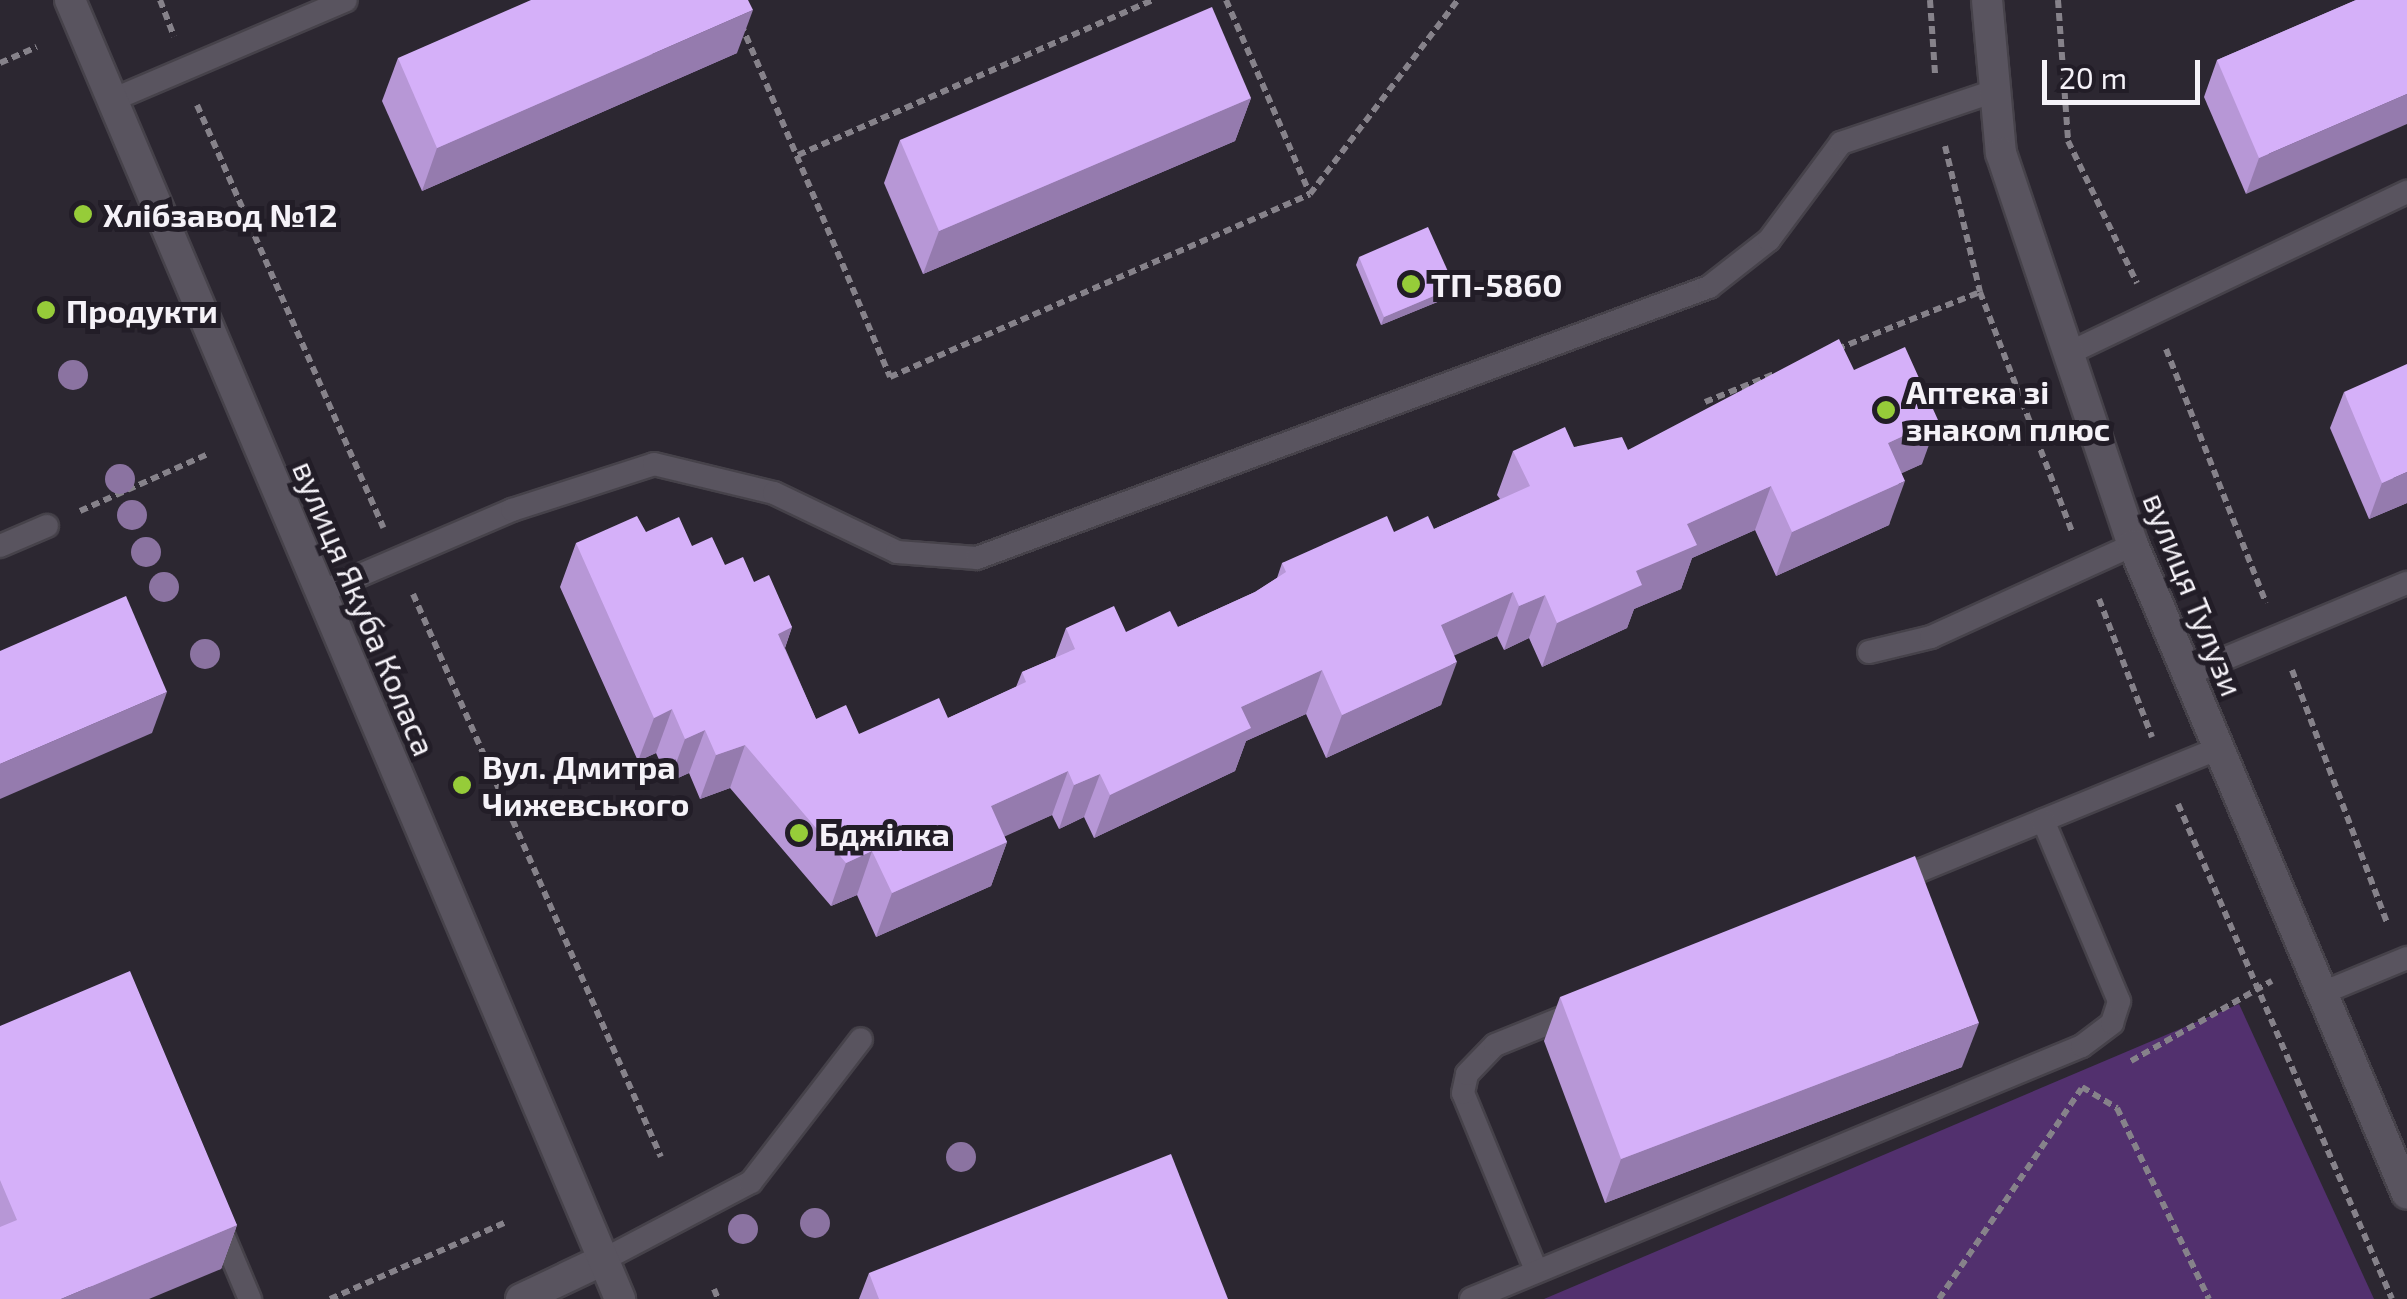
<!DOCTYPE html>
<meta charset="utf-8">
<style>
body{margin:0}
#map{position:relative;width:2407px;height:1299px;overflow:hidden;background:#2c2731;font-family:"Exo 2",sans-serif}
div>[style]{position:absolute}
.green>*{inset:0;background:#52306e}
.path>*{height:6px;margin-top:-3px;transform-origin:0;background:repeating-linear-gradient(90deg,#86828a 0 8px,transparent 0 13px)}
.roads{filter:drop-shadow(2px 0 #46424a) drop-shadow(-2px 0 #46424a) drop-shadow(0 2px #46424a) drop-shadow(0 -2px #46424a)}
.service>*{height:22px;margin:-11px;padding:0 11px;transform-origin:11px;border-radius:11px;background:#59545f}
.minor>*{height:30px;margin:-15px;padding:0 15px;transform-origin:15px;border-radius:15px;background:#59545f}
.tertiary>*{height:30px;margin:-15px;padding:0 15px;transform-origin:15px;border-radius:15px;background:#59545f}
.trees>*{width:30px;height:30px;margin:-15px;border-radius:50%;background:#8b73a1}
.wall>*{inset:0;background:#b797d6}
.shaded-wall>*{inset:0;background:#957bae}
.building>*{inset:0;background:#d5b0f9}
.dots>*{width:28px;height:28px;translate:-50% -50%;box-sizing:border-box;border:5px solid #221d27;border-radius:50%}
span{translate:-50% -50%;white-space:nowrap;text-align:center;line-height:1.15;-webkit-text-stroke:10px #221d27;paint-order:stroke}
.poi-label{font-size:32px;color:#f5f2f8;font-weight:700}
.left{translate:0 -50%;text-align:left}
.street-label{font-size:32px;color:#f5f2f8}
.scale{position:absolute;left:2042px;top:60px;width:158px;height:45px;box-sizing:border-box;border:5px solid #f5f2f8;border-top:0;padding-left:12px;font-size:30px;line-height:35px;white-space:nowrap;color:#f5f2f8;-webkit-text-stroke:8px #221d27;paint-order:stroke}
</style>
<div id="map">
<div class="green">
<i style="clip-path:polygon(2239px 1004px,2374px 1299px,1544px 1299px)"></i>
</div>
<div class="path">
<i style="left:160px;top:0;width:39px;rotate:69deg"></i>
<i style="left:1226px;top:0;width:211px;rotate:66.6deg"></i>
<i style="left:1930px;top:0;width:74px;rotate:86.1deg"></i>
<i style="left:2058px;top:0;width:141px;rotate:85.9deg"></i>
<i style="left:2068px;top:141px;width:158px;rotate:64.1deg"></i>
<i style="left:741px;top:24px;width:383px;rotate:67.1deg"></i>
<i style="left:890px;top:377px;width:458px;rotate:-23.5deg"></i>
<i style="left:1310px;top:194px;width:244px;rotate:-52.7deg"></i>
<i style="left:0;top:63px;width:40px;rotate:-23.4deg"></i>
<i style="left:197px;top:105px;width:462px;rotate:66.2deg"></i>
<i style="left:1945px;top:146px;width:150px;rotate:76.5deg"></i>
<i style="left:1980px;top:292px;width:257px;rotate:69deg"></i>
<i style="left:798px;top:155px;width:386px;rotate:-23.6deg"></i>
<i style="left:1837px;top:349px;width:154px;rotate:-21.7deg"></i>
<i style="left:2166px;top:349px;width:273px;rotate:68.5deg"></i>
<i style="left:1705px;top:402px;width:74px;rotate:-22.1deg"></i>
<i style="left:80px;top:511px;width:138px;rotate:-24deg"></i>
<i style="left:413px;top:594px;width:615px;rotate:66.23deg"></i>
<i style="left:2099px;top:599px;width:148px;rotate:69deg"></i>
<i style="left:2292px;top:670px;width:272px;rotate:69.4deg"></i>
<i style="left:2178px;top:804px;width:539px;rotate:66.62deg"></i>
<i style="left:2131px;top:1061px;width:162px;rotate:-29.6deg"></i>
<i style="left:2082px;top:1087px;width:41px;rotate:31deg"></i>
<i style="left:2117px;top:1108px;width:212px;rotate:64.3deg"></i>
<i style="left:714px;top:1289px;width:11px;rotate:68deg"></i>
<i style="left:330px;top:1299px;width:190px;rotate:-23.6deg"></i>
<i style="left:1939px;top:1299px;width:254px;rotate:-55.9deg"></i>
</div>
<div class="roads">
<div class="service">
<i style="left:112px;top:100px;width:254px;rotate:-23.1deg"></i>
<i style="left:2067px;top:354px;width:377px;rotate:-25.5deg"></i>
<i style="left:0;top:546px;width:51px;rotate:-23.1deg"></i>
<i style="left:321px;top:592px;width:208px;rotate:-23.2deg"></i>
<i style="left:512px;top:510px;width:149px;rotate:-17.9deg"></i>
<i style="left:654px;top:464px;width:123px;rotate:13.6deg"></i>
<i style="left:774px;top:493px;width:136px;rotate:25.6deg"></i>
<i style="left:897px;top:552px;width:80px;rotate:4.3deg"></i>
<i style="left:977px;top:558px;width:781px;rotate:-20.32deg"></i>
<i style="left:1709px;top:287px;width:76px;rotate:-38.1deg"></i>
<i style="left:1769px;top:240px;width:121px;rotate:-53.4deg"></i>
<i style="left:1841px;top:143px;width:159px;rotate:-18.7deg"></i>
<i style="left:1869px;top:652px;width:64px;rotate:-13.6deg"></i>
<i style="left:1931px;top:637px;width:222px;rotate:-24.5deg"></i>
<i style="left:2188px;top:674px;width:237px;rotate:-22.6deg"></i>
<i style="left:1895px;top:881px;width:351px;rotate:-22.3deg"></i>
<i style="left:2320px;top:994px;width:94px;rotate:-22.5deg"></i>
<i style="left:217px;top:1221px;width:85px;rotate:67.1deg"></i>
<i style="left:603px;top:1260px;width:167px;rotate:-27.8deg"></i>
<i style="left:751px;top:1182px;width:180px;rotate:-52.4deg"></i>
<i style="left:1536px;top:1270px;width:191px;rotate:-112.4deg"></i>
<i style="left:1463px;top:1093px;width:19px;rotate:-78deg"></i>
<i style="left:1467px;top:1074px;width:40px;rotate:-46deg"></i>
<i style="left:1495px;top:1045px;width:91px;rotate:-22deg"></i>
<i style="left:1471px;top:1299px;width:661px;rotate:-22.49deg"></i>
<i style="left:2082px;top:1046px;width:38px;rotate:-37deg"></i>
<i style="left:2112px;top:1023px;width:23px;rotate:-72deg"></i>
<i style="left:2119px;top:1001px;width:196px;rotate:-112.8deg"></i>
</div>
<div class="minor">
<i style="left:1987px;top:0;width:154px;rotate:84.8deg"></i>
<i style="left:2001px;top:153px;width:414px;rotate:71.4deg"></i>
<i style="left:2133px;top:545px;width:704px;rotate:67.11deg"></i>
<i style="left:521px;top:1299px;width:91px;rotate:-25.4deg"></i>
</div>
<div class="tertiary">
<i style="left:70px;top:0;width:1411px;rotate:67.05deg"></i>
</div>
</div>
<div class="trees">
<i style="left:73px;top:375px"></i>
<i style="left:120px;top:479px"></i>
<i style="left:132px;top:515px"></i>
<i style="left:146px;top:552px"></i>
<i style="left:164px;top:587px"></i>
<i style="left:205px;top:654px"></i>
<i style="left:961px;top:1157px"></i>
<i style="left:815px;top:1223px"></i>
<i style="left:743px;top:1229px"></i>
</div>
<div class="wall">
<i style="clip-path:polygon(2356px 0,2246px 194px,2204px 97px,2217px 60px)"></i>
<i style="clip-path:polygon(737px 53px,422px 191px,382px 101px,398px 58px)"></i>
<i style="clip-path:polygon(1251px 98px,1235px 141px,923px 274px,884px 183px,900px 140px)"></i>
<i style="clip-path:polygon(1359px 257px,1452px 296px,1381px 325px,1356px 265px)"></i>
<i style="clip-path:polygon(1854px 370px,1922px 464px,1901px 473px,1889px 525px,1776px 576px,1755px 530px,1692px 558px,1681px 589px,1634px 609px,1627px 628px,1542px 667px,1529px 638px,1504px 650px,1497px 636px,1454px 655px,1441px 705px,1326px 758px,1306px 714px,1246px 741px,1235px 771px,1094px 838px,1084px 817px,1059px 829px,1052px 815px,1004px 836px,1007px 842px,991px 886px,876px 937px,857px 895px,831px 906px,730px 788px,700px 799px,689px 773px,669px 782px,656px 753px,638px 761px,560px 587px,576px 543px,646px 532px,692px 546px,754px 582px,792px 627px,785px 648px,816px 719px,859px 734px,948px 718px,1016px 687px,1022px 672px,1055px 658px,1066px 628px,1126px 632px,1178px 627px,1255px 592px,1277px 578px,1282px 563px,1394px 532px,1434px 529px,1500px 499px,1497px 495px,1513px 451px,1574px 447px,1628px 450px)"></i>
<i style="clip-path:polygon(2344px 392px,2407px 503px,2369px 519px,2330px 428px)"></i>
<i style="clip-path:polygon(1560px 997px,1962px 1067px,1605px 1203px,1544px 1041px)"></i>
<i style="clip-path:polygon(0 1026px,237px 1225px,221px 1269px,0 1299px)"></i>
<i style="clip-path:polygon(869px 1273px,1228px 1299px,859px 1299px)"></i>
</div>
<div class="shaded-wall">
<i style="clip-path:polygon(753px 10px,737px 53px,422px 191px,437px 148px)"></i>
<i style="clip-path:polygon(2407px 94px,2407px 124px,2246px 194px,2259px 158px)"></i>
<i style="clip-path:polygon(1251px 98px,1235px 141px,923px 274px,939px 231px)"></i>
<i style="clip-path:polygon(1455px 287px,1452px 296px,1381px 325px,1384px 317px)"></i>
<i style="clip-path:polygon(1938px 420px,1922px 464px,1872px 487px,1888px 443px)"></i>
<i style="clip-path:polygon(2407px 472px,2407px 503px,2369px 519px,2382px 483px)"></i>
<i style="clip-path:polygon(1905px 481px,1889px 525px,1776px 576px,1792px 532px)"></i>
<i style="clip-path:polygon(1771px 486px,1755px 530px,1692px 558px,1681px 589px,1634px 609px,1627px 628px,1542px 667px,1557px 623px,1636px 571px,1687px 524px)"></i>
<i style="clip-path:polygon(1513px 592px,1497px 636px,1425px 669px,1441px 625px)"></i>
<i style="clip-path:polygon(1545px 595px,1529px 638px,1504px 650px,1519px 606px)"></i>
<i style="clip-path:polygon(792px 627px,777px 671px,778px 634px)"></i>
<i style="clip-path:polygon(1457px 662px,1441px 705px,1326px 758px,1342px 715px)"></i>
<i style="clip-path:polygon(1322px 670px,1306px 714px,1246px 741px,1235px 771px,1094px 838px,1110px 795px,1241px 707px)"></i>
<i style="clip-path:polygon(167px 692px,152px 733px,0 799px,0 764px)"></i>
<i style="clip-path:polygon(672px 709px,656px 753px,638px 761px,654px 718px)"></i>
<i style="clip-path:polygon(705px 730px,689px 773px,669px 782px,685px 739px)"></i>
<i style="clip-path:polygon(745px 745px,730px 788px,700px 799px,716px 755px)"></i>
<i style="clip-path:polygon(1068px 771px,1052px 815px,975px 850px,991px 806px)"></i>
<i style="clip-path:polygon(1100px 774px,1084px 817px,1059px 829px,1074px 785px)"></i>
<i style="clip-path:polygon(1007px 842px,991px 886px,876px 937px,892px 893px)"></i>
<i style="clip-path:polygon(872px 851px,857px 895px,831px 906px,846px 863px)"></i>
<i style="clip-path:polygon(1979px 1023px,1962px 1067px,1605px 1203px,1621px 1159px)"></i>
<i style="clip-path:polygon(237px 1225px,221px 1269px,149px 1299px,61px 1299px)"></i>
</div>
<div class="building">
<i style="clip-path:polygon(531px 0,748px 0,753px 10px,437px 148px,398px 58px)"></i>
<i style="clip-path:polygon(2356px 0,2407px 0,2407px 94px,2259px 158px,2217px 60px)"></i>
<i style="clip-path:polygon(1212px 7px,1251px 98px,939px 231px,900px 140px)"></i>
<i style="clip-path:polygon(1428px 227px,1455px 287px,1384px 317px,1359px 257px)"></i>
<i style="clip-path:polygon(1839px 339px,1854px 370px,1905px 347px,1938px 420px,1888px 443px,1905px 481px,1792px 532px,1771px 486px,1687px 524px,1697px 545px,1636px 571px,1642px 585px,1557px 623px,1545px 595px,1519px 606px,1513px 592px,1441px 625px,1457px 662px,1342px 715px,1322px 670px,1241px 707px,1251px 728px,1110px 795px,1100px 774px,1074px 785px,1068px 771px,991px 806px,1007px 842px,892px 893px,872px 851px,846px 863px,745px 745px,716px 755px,705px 730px,685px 739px,672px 709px,654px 718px,576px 543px,637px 516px,646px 532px,679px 517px,692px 546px,712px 537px,725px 565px,743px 557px,754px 582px,769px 575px,792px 627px,778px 634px,816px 719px,846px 705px,859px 734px,939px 698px,948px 718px,1026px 682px,1022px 672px,1075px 649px,1066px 628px,1114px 606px,1126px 632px,1170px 611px,1178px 627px,1255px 592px,1286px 572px,1282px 563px,1387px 516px,1394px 532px,1428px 516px,1434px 529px,1530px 486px,1513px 451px,1565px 427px,1574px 447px,1622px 437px,1628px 450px)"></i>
<i style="clip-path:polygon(2407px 364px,2407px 472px,2382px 483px,2344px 392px)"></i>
<i style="clip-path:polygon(126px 596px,167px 692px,0 764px,0 651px)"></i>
<i style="clip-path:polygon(1915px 856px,1979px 1023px,1621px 1159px,1560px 997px)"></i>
<i style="clip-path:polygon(130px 971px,237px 1225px,61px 1299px,0 1299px,0 1227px,17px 1220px,0 1180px,0 1026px)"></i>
<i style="clip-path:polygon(1171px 1154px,1228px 1299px,879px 1299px,869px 1273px)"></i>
</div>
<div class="dots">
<i style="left:83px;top:214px;background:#96cc39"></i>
<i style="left:1411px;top:284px;background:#96cc39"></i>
<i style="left:46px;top:310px;background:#96cc39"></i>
<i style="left:1886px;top:410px;background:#96cc39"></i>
<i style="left:462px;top:785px;background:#96cc39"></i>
<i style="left:799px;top:833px;background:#96cc39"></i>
</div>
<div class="poi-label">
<span class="left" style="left:103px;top:214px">Хлібзавод №12</span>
<span class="left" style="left:1431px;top:284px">ТП-5860</span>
<span class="left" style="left:66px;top:310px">Продукти</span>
<span class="left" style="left:1906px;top:410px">Аптека зі<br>знаком плюс</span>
<span class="left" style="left:482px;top:785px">Вул. Дмитра<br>Чижевського</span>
<span class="left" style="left:819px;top:833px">Бджілка</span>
</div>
<div class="street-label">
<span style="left:2194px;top:594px;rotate:68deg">вулиця Тулузи</span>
<span style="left:365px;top:608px;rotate:67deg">вулиця Якуба Коласа</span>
</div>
<div class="scale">20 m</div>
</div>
